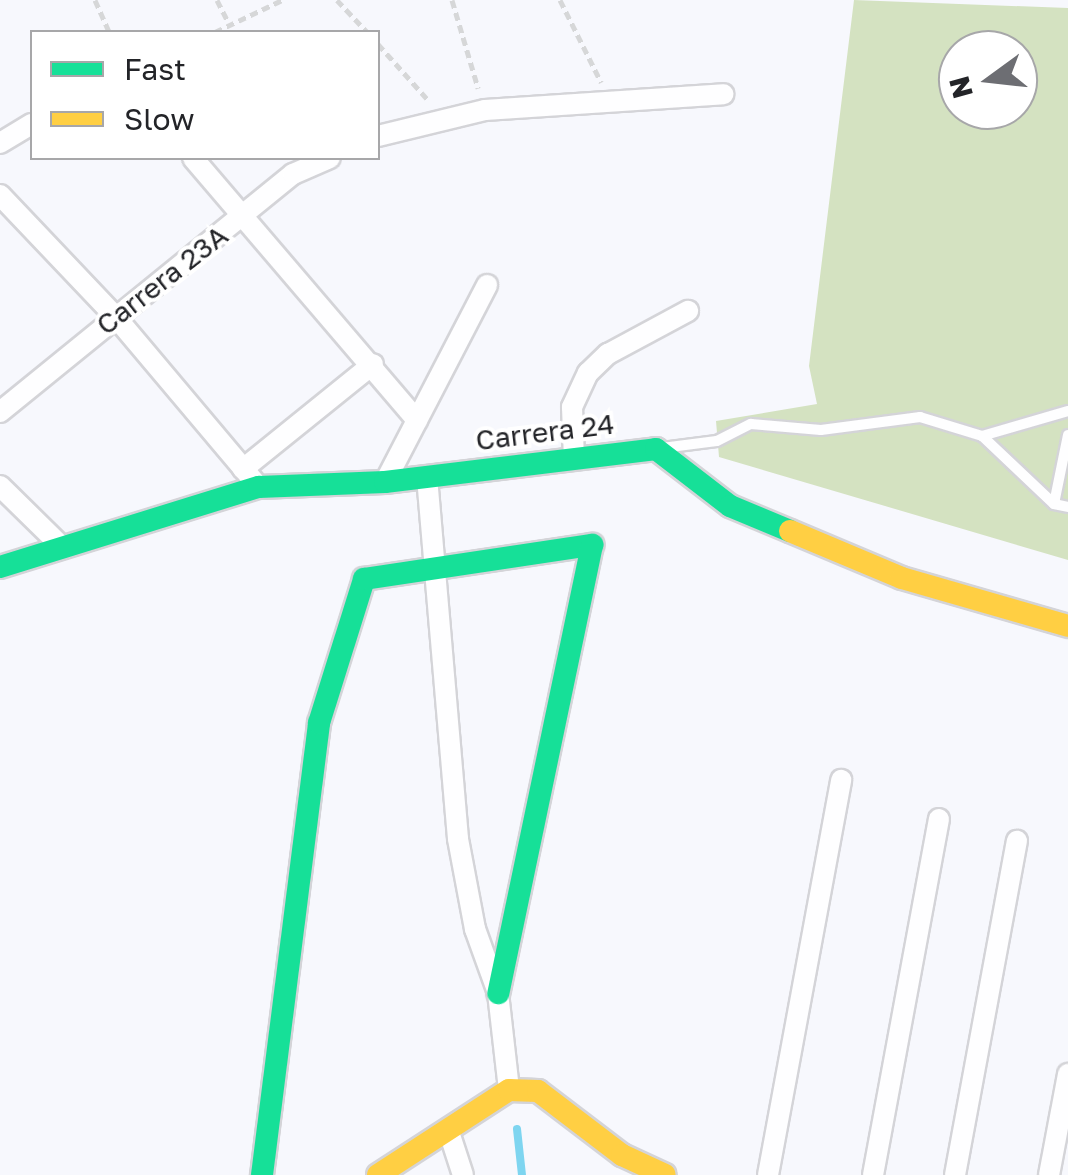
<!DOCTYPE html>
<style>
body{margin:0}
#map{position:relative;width:1068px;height:1175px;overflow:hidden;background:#f7f8fd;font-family:"Golos Text",sans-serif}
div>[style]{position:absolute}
.green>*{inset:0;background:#d4e2c1}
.stream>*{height:8px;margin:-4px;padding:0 4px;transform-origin:4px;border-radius:4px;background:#7ed5f0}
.path>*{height:5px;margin-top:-2.5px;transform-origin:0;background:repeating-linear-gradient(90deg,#d6d7d8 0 8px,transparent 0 13px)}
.roads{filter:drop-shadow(2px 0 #d4d4d8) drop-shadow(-2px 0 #d4d4d8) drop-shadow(0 2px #d4d4d8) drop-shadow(0 -2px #d4d4d8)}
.lane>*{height:10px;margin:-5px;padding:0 5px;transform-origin:5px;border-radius:5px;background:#fefeff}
.street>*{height:20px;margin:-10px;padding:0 10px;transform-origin:10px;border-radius:10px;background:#fefeff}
.fast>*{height:22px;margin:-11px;padding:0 11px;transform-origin:11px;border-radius:11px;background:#16e098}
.slow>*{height:22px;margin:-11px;padding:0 11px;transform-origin:11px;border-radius:11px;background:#ffcf43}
span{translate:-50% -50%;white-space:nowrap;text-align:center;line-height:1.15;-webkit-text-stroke:8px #fff;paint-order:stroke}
.street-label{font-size:28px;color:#232428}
.legend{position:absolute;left:30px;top:30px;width:350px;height:130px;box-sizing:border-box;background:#fff;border:2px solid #a7a7a9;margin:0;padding:12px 18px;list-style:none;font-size:30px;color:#232428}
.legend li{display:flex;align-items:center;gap:20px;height:50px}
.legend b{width:50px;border:2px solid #a7a7a9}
.north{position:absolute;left:938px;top:30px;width:100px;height:100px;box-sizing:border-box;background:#fff;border:2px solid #a7a7a9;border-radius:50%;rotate:255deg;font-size:28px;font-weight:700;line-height:40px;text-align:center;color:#232428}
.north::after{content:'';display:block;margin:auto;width:35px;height:45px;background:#6d6e73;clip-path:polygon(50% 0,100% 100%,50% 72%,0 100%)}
</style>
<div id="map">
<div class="green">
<i style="clip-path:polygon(evenodd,854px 0,1068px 8px,1068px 560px,719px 457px,716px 421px,817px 404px,809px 366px,854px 0,958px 50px,1018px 50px,1018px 110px,958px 110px,958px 50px)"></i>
</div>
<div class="stream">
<i style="left:517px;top:1129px;width:46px;rotate:83.8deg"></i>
</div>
<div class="path">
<i style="left:95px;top:0;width:35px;rotate:66deg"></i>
<i style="left:217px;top:0;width:29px;rotate:63deg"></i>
<i style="left:337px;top:0;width:44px;rotate:46.8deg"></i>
<i style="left:452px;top:0;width:92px;rotate:73.5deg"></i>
<i style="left:560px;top:0;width:92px;rotate:63.4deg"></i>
<i style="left:215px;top:32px;width:74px;rotate:-25.5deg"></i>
<i style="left:378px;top:44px;width:76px;rotate:48.2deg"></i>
</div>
<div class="roads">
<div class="lane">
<i style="left:1068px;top:435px;width:70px;rotate:101.5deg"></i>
<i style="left:1054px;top:504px;width:14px;rotate:12deg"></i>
<i style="left:662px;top:448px;width:55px;rotate:-7.3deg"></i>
<i style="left:717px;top:441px;width:38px;rotate:-27deg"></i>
<i style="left:751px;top:424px;width:70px;rotate:4.9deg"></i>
<i style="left:821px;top:430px;width:100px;rotate:-7.5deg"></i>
<i style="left:920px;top:417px;width:65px;rotate:17deg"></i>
<i style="left:1054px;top:504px;width:99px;rotate:-136.6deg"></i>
<i style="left:982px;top:436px;width:90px;rotate:-16.2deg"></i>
</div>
<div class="street">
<i style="left:378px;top:136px;width:110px;rotate:-13.7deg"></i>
<i style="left:485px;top:110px;width:239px;rotate:-3.8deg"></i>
<i style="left:0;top:143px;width:37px;rotate:-31deg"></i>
<i style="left:193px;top:158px;width:345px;rotate:49.5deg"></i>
<i style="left:0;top:195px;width:166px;rotate:46.5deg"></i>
<i style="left:114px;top:315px;width:225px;rotate:49.9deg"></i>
<i style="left:0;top:412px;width:377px;rotate:-39.1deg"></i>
<i style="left:293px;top:174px;width:40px;rotate:-23.4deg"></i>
<i style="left:574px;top:459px;width:52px;rotate:-92.2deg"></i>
<i style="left:572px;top:407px;width:38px;rotate:-65deg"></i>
<i style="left:588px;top:373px;width:28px;rotate:-44deg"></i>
<i style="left:608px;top:354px;width:91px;rotate:-28.3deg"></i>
<i style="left:243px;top:469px;width:167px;rotate:-38.9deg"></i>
<i style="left:427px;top:477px;width:363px;rotate:85.1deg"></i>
<i style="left:458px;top:839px;width:92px;rotate:79.3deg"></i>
<i style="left:475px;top:929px;width:68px;rotate:70.2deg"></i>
<i style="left:498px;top:993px;width:98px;rotate:83.5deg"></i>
<i style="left:385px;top:482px;width:222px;rotate:-62.6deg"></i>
<i style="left:0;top:486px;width:88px;rotate:44.5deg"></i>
<i style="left:449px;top:1132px;width:45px;rotate:72deg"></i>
<i style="left:768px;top:1175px;width:402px;rotate:-79.5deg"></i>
<i style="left:873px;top:1175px;width:362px;rotate:-79.5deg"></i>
<i style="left:955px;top:1175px;width:340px;rotate:-79.5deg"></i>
<i style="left:1049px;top:1175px;width:103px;rotate:-79.3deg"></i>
</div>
<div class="fast">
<i style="left:0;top:567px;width:271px;rotate:-17.2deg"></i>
<i style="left:259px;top:487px;width:126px;rotate:-2.3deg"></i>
<i style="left:385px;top:482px;width:273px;rotate:-6.9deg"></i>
<i style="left:656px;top:449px;width:93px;rotate:37.6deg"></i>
<i style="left:730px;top:506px;width:65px;rotate:22.6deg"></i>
<i style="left:262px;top:1175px;width:456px;rotate:-82.8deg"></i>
<i style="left:319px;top:723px;width:151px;rotate:-72.6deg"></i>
<i style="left:364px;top:579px;width:231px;rotate:-8.5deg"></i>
<i style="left:592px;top:545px;width:458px;rotate:101.8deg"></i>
</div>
<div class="slow">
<i style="left:790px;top:531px;width:121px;rotate:22.8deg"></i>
<i style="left:902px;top:578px;width:173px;rotate:16.1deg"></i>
<i style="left:378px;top:1175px;width:156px;rotate:-33deg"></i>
<i style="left:509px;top:1090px;width:29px;rotate:2deg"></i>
<i style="left:538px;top:1091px;width:106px;rotate:37.3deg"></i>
<i style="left:622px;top:1155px;width:47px;rotate:24.9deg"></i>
</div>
</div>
<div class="street-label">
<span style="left:162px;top:280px;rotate:-38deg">Carrera 23A</span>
<span style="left:545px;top:432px;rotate:-7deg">Carrera 24</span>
</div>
<ul class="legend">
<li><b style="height:12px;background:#16e098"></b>Fast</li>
<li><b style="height:12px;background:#ffcf43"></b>Slow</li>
</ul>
<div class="north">N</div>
</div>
